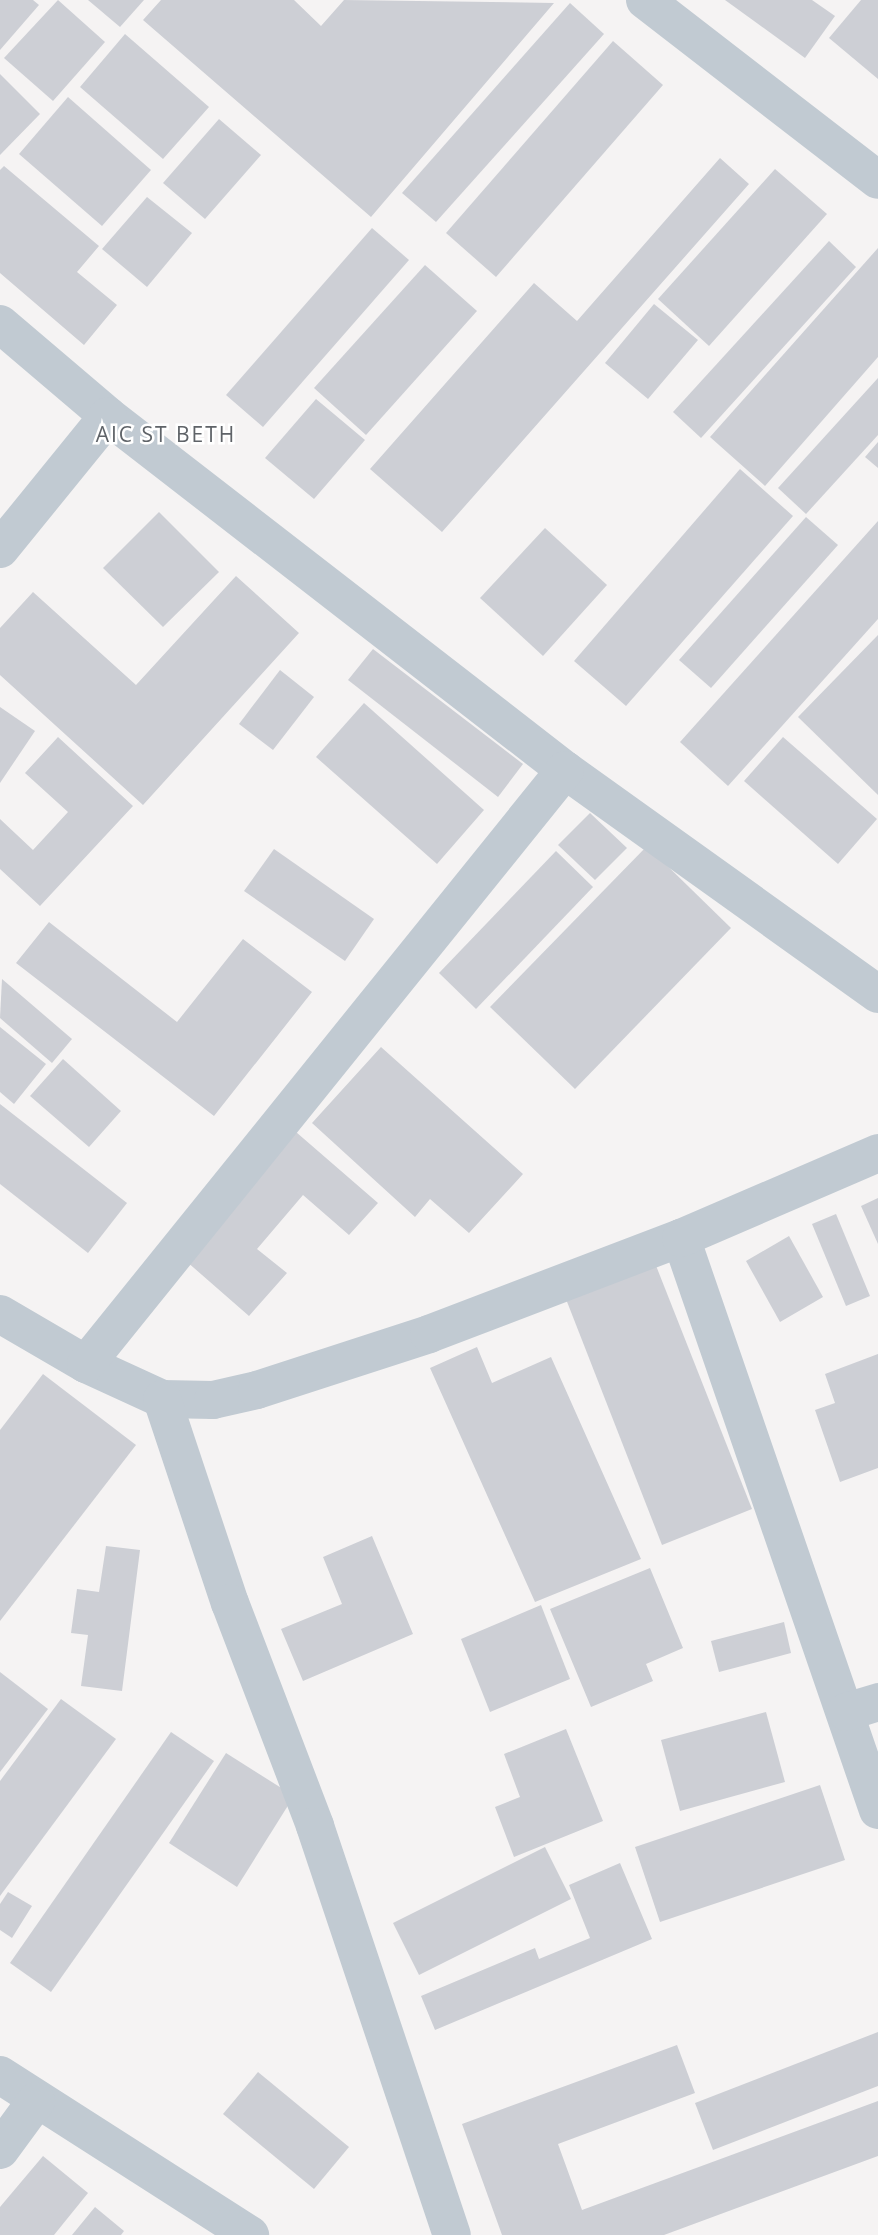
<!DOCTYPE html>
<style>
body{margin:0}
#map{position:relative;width:878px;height:2235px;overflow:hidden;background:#f5f3f3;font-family:"Open Sans",sans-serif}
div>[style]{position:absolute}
.building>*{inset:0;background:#cdcfd5}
.street>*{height:38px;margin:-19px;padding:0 19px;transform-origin:19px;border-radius:19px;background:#c1cad2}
span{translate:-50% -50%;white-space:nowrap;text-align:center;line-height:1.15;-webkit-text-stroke:5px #fff;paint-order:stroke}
.quarter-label{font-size:21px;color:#5f6368;letter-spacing:2px}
</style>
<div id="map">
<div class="building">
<i style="clip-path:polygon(0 0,33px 0,39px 5px,0 50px)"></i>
<i style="clip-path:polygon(58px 0,105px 42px,53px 101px,4px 58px)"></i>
<i style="clip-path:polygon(88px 0,144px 0,120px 27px)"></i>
<i style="clip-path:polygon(161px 0,294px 0,321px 26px,344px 0,554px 3px,371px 217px,143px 20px)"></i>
<i style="clip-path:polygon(725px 0,812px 0,835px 16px,805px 58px)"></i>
<i style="clip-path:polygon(861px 0,878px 0,878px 79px,829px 38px)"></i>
<i style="clip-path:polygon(570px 3px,604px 34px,436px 222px,402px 193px)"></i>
<i style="clip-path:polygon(125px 34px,209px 107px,163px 159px,80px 87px)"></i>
<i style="clip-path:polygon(613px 41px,663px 85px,496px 277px,446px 233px)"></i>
<i style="clip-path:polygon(0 74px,40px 114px,0 155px)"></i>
<i style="clip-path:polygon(68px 97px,151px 170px,102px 226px,19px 154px)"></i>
<i style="clip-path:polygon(219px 119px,261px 155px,205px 219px,163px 183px)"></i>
<i style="clip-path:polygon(720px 158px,749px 184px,442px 532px,370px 469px,534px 283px,577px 321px)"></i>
<i style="clip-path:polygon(4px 166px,99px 246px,77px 272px,117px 305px,84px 345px,0 273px,0 170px)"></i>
<i style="clip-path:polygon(775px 169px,827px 214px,709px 346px,658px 299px)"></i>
<i style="clip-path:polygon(147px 197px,192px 233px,147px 287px,102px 249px)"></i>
<i style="clip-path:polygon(372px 228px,409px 260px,263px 427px,226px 395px)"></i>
<i style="clip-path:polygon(829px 241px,856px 267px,701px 438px,673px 412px)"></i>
<i style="clip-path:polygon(878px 248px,878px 357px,765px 486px,710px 437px)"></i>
<i style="clip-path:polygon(425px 265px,477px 311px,366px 435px,314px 388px)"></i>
<i style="clip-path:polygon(654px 304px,698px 340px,648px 399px,605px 363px)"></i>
<i style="clip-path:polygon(878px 378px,878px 435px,806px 514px,778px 488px)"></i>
<i style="clip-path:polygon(316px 399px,365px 440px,314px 499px,265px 458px)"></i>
<i style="clip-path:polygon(878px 442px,878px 468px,865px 457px)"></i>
<i style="clip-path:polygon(740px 469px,793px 516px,626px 706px,574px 661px)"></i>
<i style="clip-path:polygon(159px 512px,219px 572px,163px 627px,103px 568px)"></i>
<i style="clip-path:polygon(806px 517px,838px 545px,711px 688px,679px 660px)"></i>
<i style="clip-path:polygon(878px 521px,878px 619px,728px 786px,680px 742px)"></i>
<i style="clip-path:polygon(545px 528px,607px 585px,543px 656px,480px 598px)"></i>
<i style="clip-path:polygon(236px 576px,299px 633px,143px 805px,0 675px,0 628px,33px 592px,136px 685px)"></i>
<i style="clip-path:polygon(878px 635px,878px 795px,798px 717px)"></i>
<i style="clip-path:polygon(373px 649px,523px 764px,498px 797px,348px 680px)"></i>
<i style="clip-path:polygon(280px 670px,314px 697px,273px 750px,239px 724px)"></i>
<i style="clip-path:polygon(364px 703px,484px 810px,437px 864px,316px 757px)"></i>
<i style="clip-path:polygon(0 707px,35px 731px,0 783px)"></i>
<i style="clip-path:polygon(58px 737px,133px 806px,40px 906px,0 869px,0 819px,33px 850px,68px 812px,25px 773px)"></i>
<i style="clip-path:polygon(783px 737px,877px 819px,838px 864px,744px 781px)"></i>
<i style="clip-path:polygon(590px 813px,627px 848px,595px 880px,558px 845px)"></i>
<i style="clip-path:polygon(647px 846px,731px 928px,575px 1089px,490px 1007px)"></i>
<i style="clip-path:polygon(274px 849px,374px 919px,345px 961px,244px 891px)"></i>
<i style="clip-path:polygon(556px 851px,593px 887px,476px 1009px,439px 973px)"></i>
<i style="clip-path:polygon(49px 922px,177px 1022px,243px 939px,312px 992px,214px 1116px,16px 963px)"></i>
<i style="clip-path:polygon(2px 979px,72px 1039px,52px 1063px,0 1018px)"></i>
<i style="clip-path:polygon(0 1027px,46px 1064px,14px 1104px,0 1092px)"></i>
<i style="clip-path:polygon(381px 1047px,523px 1174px,469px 1233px,430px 1199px,415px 1217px,312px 1123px)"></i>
<i style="clip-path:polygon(63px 1059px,121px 1111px,89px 1147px,30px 1096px)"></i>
<i style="clip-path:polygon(0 1104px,127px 1203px,88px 1253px,0 1184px)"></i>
<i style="clip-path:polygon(296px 1132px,378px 1203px,349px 1235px,303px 1195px,257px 1249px,287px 1273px,249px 1316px,186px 1261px)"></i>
<i style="clip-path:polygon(878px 1198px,878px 1244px,861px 1206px)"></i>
<i style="clip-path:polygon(836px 1214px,870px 1296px,846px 1306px,812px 1224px)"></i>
<i style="clip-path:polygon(789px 1236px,823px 1297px,780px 1322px,746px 1261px)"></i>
<i style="clip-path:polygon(653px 1258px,752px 1509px,662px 1545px,564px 1294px)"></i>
<i style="clip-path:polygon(477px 1347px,492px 1383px,551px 1357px,641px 1559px,535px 1602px,430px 1368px)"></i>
<i style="clip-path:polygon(878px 1354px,878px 1468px,840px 1482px,815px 1410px,835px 1403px,825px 1374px)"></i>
<i style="clip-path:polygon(43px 1374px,136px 1445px,0 1621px,0 1430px)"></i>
<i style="clip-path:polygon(372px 1536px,413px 1634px,303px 1681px,281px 1629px,342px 1604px,323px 1557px)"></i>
<i style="clip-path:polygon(106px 1546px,140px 1550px,122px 1691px,81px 1686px,88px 1635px,71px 1633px,77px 1589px,99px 1592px)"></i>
<i style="clip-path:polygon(650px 1568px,683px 1648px,646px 1664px,653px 1681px,591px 1707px,550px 1609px)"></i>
<i style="clip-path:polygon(541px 1605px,570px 1679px,490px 1712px,461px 1639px)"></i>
<i style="clip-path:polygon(784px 1622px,791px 1653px,719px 1672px,711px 1641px)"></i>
<i style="clip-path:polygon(0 1672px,48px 1709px,0 1772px)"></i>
<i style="clip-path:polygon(61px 1699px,116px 1739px,0 1896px,0 1781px)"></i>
<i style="clip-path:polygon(766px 1712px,785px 1782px,680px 1811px,661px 1740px)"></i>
<i style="clip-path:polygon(566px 1729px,603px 1821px,514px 1857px,495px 1807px,520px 1797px,504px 1754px)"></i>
<i style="clip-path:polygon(171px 1732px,214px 1761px,51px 1992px,10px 1963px)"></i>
<i style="clip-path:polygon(226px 1753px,294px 1796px,237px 1887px,169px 1843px)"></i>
<i style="clip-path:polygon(820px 1785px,845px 1860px,660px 1922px,635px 1847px)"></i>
<i style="clip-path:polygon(545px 1847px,571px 1899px,419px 1975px,393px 1923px)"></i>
<i style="clip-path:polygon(620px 1863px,652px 1939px,435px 2030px,421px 1996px,535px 1948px,539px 1959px,590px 1938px,569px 1885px)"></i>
<i style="clip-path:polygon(8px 1892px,32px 1906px,12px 1938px,0 1930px,0 1904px)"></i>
<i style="clip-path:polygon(878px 2032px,878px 2086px,713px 2150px,695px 2103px)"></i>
<i style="clip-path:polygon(677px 2045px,695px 2093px,558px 2144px,582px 2210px,878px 2101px,878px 2156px,664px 2235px,502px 2235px,462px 2124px)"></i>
<i style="clip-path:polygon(258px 2072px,349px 2147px,314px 2189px,223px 2114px)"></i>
<i style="clip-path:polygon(43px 2156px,88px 2193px,54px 2235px,0 2235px,0 2207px)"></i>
<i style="clip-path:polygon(95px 2207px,124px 2231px,121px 2235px,72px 2235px)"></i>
</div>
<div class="street">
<i style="left:645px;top:0;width:294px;rotate:37.7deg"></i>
<i style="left:0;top:324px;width:142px;rotate:40.4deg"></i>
<i style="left:108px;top:416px;width:578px;rotate:37.76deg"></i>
<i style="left:565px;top:770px;width:385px;rotate:35.6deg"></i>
<i style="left:0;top:549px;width:171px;rotate:-50.9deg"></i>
<i style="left:681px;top:1238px;width:605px;rotate:71deg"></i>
<i style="left:0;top:1314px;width:99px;rotate:30.2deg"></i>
<i style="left:86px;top:1364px;width:84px;rotate:24.7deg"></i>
<i style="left:162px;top:1399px;width:51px;rotate:1.1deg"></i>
<i style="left:213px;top:1400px;width:45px;rotate:-12.8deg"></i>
<i style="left:257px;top:1390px;width:181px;rotate:-18deg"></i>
<i style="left:429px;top:1334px;width:270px;rotate:-20.9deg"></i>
<i style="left:681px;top:1238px;width:215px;rotate:-23.3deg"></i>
<i style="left:86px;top:1364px;width:763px;rotate:-51.12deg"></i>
<i style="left:162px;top:1399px;width:215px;rotate:71.6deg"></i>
<i style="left:230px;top:1603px;width:239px;rotate:69.1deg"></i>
<i style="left:315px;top:1826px;width:431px;rotate:71.5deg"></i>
<i style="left:846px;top:1712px;width:34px;rotate:-17deg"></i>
<i style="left:0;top:2075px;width:297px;rotate:32.6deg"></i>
<i style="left:0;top:2150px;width:61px;rotate:-53.7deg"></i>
</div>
<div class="quarter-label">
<span style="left:166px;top:434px">AIC ST BETH</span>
</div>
</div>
